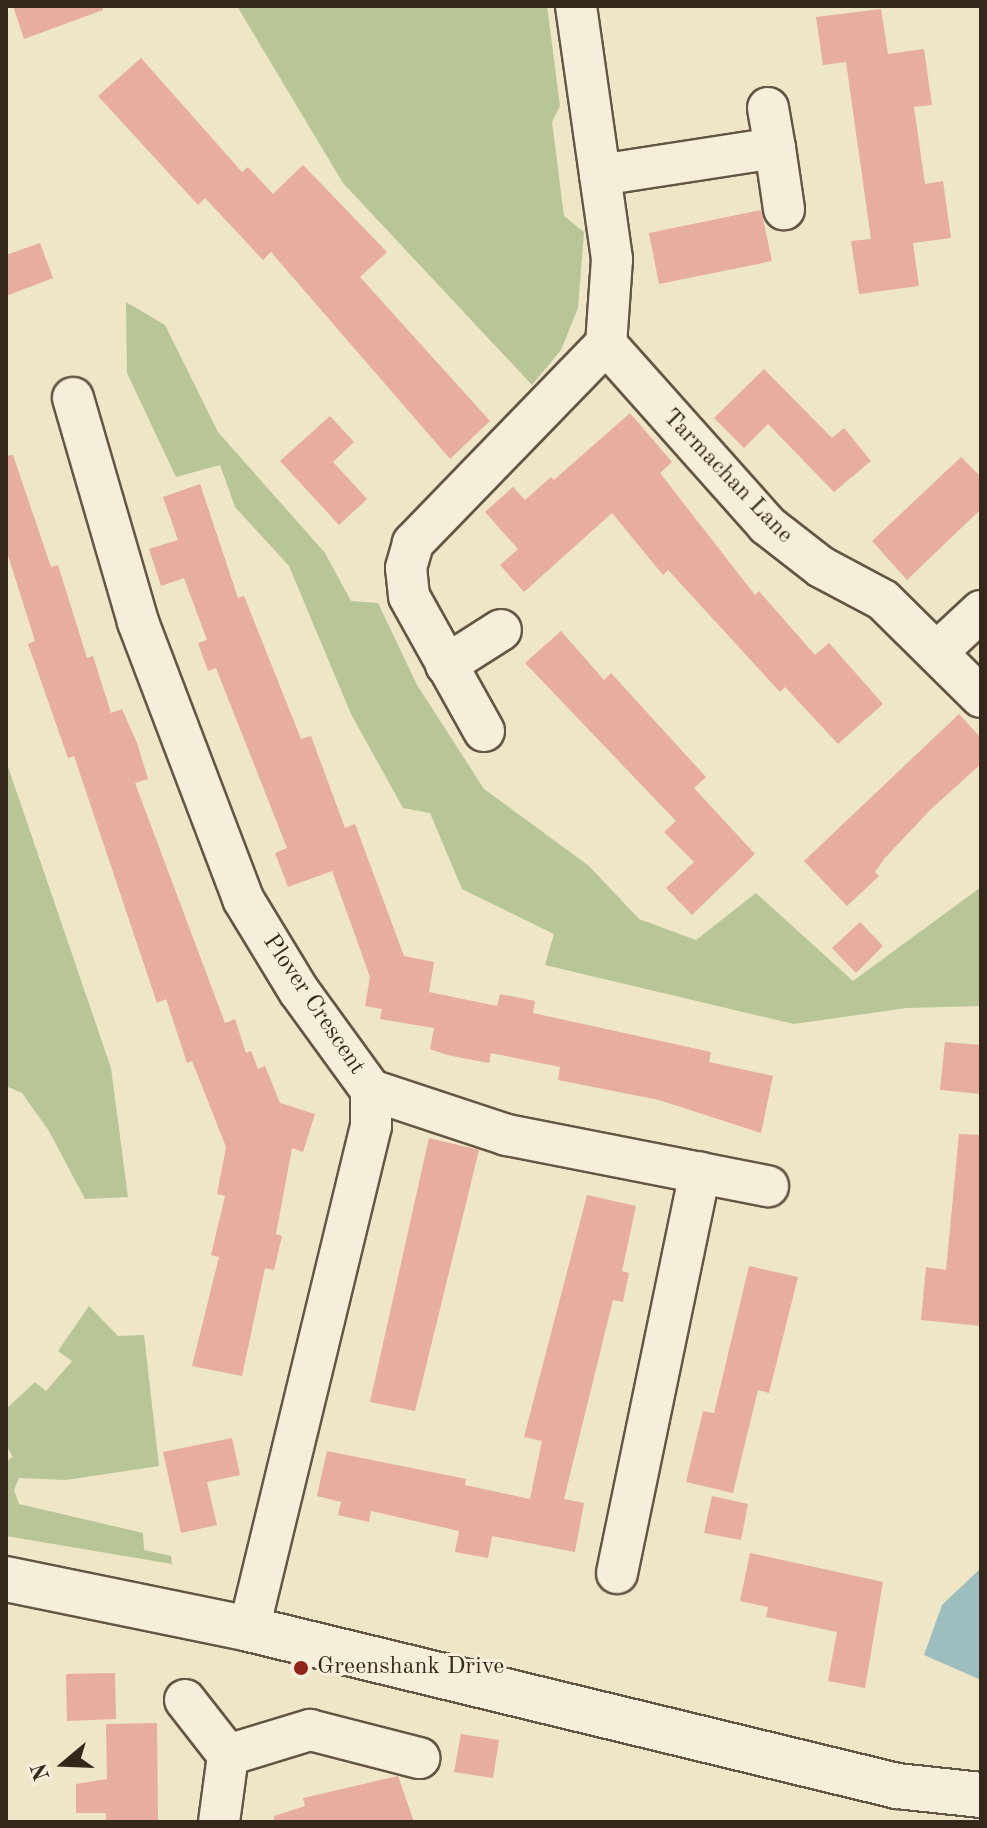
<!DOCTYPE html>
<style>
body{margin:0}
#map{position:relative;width:987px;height:1828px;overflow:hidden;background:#efe5c7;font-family:"Old Standard TT",serif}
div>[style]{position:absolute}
.green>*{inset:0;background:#b7c597}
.water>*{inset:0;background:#9dbdbf}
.building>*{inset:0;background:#e6ada0}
.roads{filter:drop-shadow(2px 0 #645644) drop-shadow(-2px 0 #645644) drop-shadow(0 2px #645644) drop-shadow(0 -2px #645644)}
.minor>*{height:40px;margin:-20px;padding:0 20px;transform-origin:20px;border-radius:20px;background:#f5eedb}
.tertiary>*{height:44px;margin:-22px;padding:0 22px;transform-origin:22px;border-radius:22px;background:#f5eedb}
.dots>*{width:22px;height:22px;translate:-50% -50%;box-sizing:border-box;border:4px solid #f5eedb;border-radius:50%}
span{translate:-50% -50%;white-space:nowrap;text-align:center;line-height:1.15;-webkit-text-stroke:6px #f5eedb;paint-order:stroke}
.street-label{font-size:24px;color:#352719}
.poi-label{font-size:24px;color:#352719}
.left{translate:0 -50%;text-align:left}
.frame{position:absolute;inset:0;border:8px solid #352719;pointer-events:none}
.north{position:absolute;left:24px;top:1724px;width:80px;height:80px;-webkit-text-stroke:6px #f5eedb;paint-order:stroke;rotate:251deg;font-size:22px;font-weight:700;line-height:32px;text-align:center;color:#352719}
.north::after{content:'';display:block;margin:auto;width:28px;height:36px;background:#352719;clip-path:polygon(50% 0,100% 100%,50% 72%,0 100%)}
</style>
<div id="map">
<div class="green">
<i style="clip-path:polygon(237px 6px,547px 6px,560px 106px,552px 122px,564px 216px,584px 232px,578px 308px,561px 350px,532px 385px,343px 183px)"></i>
<i style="clip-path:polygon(126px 302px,165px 325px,218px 432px,325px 553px,351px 601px,378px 603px,417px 685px,484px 789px,589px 866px,639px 919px,696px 940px,756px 893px,853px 981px,981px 887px,981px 1006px,907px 1008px,794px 1024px,545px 965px,554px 934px,462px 889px,430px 813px,403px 808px,351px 714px,289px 566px,235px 507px,220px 465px,176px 477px,127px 373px)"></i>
<i style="clip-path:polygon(6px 761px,111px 1068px,128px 1197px,85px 1199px,49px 1131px,22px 1093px,6px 1086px)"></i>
<i style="clip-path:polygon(89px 1306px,118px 1336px,144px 1335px,159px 1466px,66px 1480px,19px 1478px,14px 1490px,19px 1504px,143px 1533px,144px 1550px,171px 1556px,172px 1564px,6px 1536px,6px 1461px,13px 1457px,6px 1445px,6px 1409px,35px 1382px,46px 1391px,72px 1361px,58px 1351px)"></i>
</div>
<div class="water">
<i style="clip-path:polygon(981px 1568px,981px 1680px,924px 1655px,942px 1605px)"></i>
</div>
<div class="building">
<i style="clip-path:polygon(13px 6px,103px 6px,103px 10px,24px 39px)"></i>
<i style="clip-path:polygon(881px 9px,888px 54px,924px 49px,932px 105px,914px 107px,925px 184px,943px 181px,951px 238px,913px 243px,919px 286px,859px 294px,851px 241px,871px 239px,846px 62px,823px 65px,816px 17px)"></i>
<i style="clip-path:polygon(141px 58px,242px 172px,248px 167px,273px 194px,303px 165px,387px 252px,360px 277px,490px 421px,450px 459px,271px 252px,263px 260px,205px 198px,198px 205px,98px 96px)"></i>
<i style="clip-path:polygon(761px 210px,772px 261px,659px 284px,649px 233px)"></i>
<i style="clip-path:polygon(40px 243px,53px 278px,6px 296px,6px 255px)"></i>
<i style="clip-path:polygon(764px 369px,832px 438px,844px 428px,871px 461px,834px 492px,768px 424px,744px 448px,714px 418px)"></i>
<i style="clip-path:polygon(630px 413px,672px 462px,660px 473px,755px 595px,759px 591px,815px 655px,829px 643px,883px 704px,838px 744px,785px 687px,780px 692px,668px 570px,663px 575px,612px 513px,524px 592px,500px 565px,518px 549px,485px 512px,513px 487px,525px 500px,551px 477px,554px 480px)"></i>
<i style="clip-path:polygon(330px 416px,354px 442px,333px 462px,367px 499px,339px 525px,280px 461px)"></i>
<i style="clip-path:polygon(13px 455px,51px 567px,58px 565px,87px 658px,93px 656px,111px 713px,122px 709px,137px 743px,148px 779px,135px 783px,225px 1023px,235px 1019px,246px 1053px,251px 1051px,258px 1069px,265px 1066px,280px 1103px,315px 1114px,303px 1152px,292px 1148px,276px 1234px,282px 1236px,274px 1270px,265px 1268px,242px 1376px,192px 1366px,219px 1257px,211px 1255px,225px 1196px,217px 1194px,226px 1147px,192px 1061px,187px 1063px,166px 999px,157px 1003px,74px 756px,68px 758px,28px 644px,35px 641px,6px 549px,6px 456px)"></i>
<i style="clip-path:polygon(961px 457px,981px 477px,981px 509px,907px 580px,872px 541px)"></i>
<i style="clip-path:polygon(200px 484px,238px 598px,244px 596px,301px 739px,311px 736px,345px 828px,355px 824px,404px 956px,434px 962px,429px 992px,497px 1006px,500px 994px,535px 1001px,533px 1013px,711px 1052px,709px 1062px,773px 1076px,761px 1133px,659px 1100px,558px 1080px,560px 1067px,491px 1053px,489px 1063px,447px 1055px,430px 1049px,434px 1028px,380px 1019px,382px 1009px,365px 1006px,370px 977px,332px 871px,288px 887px,275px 853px,287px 848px,216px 668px,208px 671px,198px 643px,207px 640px,184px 578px,161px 586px,149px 549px,178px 540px,163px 497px)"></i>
<i style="clip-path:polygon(561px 631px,604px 680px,611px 673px,706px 777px,694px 788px,755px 854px,692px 915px,666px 888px,694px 862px,664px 832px,676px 821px,525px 663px)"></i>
<i style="clip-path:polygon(959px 714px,981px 738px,981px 764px,930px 810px,885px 858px,875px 872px,879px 876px,847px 906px,804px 861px)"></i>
<i style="clip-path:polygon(860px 922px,883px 946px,856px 973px,832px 948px)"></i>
<i style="clip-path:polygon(945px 1042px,981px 1045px,981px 1094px,940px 1090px)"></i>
<i style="clip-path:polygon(959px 1134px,981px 1135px,981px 1326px,921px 1320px,926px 1267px,946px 1270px)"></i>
<i style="clip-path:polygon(429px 1138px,479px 1150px,415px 1411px,370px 1402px)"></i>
<i style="clip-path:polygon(587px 1195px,636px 1206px,622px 1271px,629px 1273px,623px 1302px,613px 1300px,564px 1499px,584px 1503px,575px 1552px,492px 1536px,488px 1558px,455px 1552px,459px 1531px,371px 1511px,369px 1522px,338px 1515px,341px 1502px,317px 1496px,327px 1451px,466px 1479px,465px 1485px,530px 1499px,542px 1441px,524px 1437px)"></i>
<i style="clip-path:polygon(749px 1266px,798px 1277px,769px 1393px,758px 1390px,733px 1493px,686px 1482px,703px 1411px,714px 1413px)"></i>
<i style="clip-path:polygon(232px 1438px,240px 1475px,207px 1482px,217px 1525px,181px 1533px,163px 1452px)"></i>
<i style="clip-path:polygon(712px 1496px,748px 1504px,741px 1540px,704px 1533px)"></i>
<i style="clip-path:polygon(750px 1553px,883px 1582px,865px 1688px,828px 1681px,837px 1632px,766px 1617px,768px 1607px,740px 1601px)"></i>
<i style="clip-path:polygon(115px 1673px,116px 1719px,67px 1721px,66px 1674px)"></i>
<i style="clip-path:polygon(157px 1723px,158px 1822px,106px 1822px,106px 1813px,76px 1813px,76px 1784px,107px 1779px,106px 1724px)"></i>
<i style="clip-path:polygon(461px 1734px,499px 1740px,493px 1778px,454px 1772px)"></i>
<i style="clip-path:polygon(398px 1776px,414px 1822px,274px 1822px,274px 1816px,305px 1806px,303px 1798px)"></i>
</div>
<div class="roads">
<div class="minor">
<i style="left:576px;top:6px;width:256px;rotate:81.9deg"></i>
<i style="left:612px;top:259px;width:85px;rotate:94deg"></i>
<i style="left:768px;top:108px;width:41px;rotate:80.1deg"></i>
<i style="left:600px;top:175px;width:177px;rotate:-8.8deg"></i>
<i style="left:775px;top:148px;width:62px;rotate:81.6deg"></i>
<i style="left:606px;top:344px;width:242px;rotate:48.3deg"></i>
<i style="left:767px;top:525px;width:68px;rotate:37.9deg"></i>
<i style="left:821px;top:567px;width:70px;rotate:28deg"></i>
<i style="left:883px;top:600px;width:138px;rotate:44.7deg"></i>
<i style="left:73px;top:398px;width:233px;rotate:73.8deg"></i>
<i style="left:138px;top:622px;width:296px;rotate:69.2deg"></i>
<i style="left:243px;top:899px;width:108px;rotate:58.7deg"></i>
<i style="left:299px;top:991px;width:122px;rotate:54deg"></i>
<i style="left:371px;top:1090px;width:36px;rotate:90deg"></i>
<i style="left:371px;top:1126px;width:518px;rotate:103.63deg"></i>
<i style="left:937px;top:652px;width:60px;rotate:-43deg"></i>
<i style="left:446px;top:665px;width:65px;rotate:-32.5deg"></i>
<i style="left:484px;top:731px;width:154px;rotate:-119.1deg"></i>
<i style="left:409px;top:596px;width:28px;rotate:-96deg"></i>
<i style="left:406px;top:568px;width:26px;rotate:-74deg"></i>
<i style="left:413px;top:543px;width:277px;rotate:-45.9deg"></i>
<i style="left:371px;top:1090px;width:143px;rotate:18.3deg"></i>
<i style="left:507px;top:1135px;width:266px;rotate:11.1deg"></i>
<i style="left:617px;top:1573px;width:409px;rotate:-78.3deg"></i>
<i style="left:185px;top:1700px;width:70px;rotate:52deg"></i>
<i style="left:228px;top:1755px;width:86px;rotate:-17deg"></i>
<i style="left:310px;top:1730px;width:113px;rotate:14.4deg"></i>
<i style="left:219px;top:1822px;width:68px;rotate:-82.3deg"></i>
</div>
<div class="tertiary">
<i style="left:6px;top:1579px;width:248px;rotate:11.6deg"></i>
<i style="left:249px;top:1629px;width:667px;rotate:13.62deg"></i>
<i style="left:897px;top:1786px;width:84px;rotate:6.1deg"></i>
</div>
</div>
<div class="dots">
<i style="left:301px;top:1668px;background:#8f2418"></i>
</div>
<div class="street-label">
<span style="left:727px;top:477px;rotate:46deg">Tarmachan Lane</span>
<span style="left:313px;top:1005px;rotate:56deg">Plover Crescent</span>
</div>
<div class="poi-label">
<span class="left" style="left:317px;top:1668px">Greenshank Drive</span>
</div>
<div class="frame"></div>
<div class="north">N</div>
</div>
